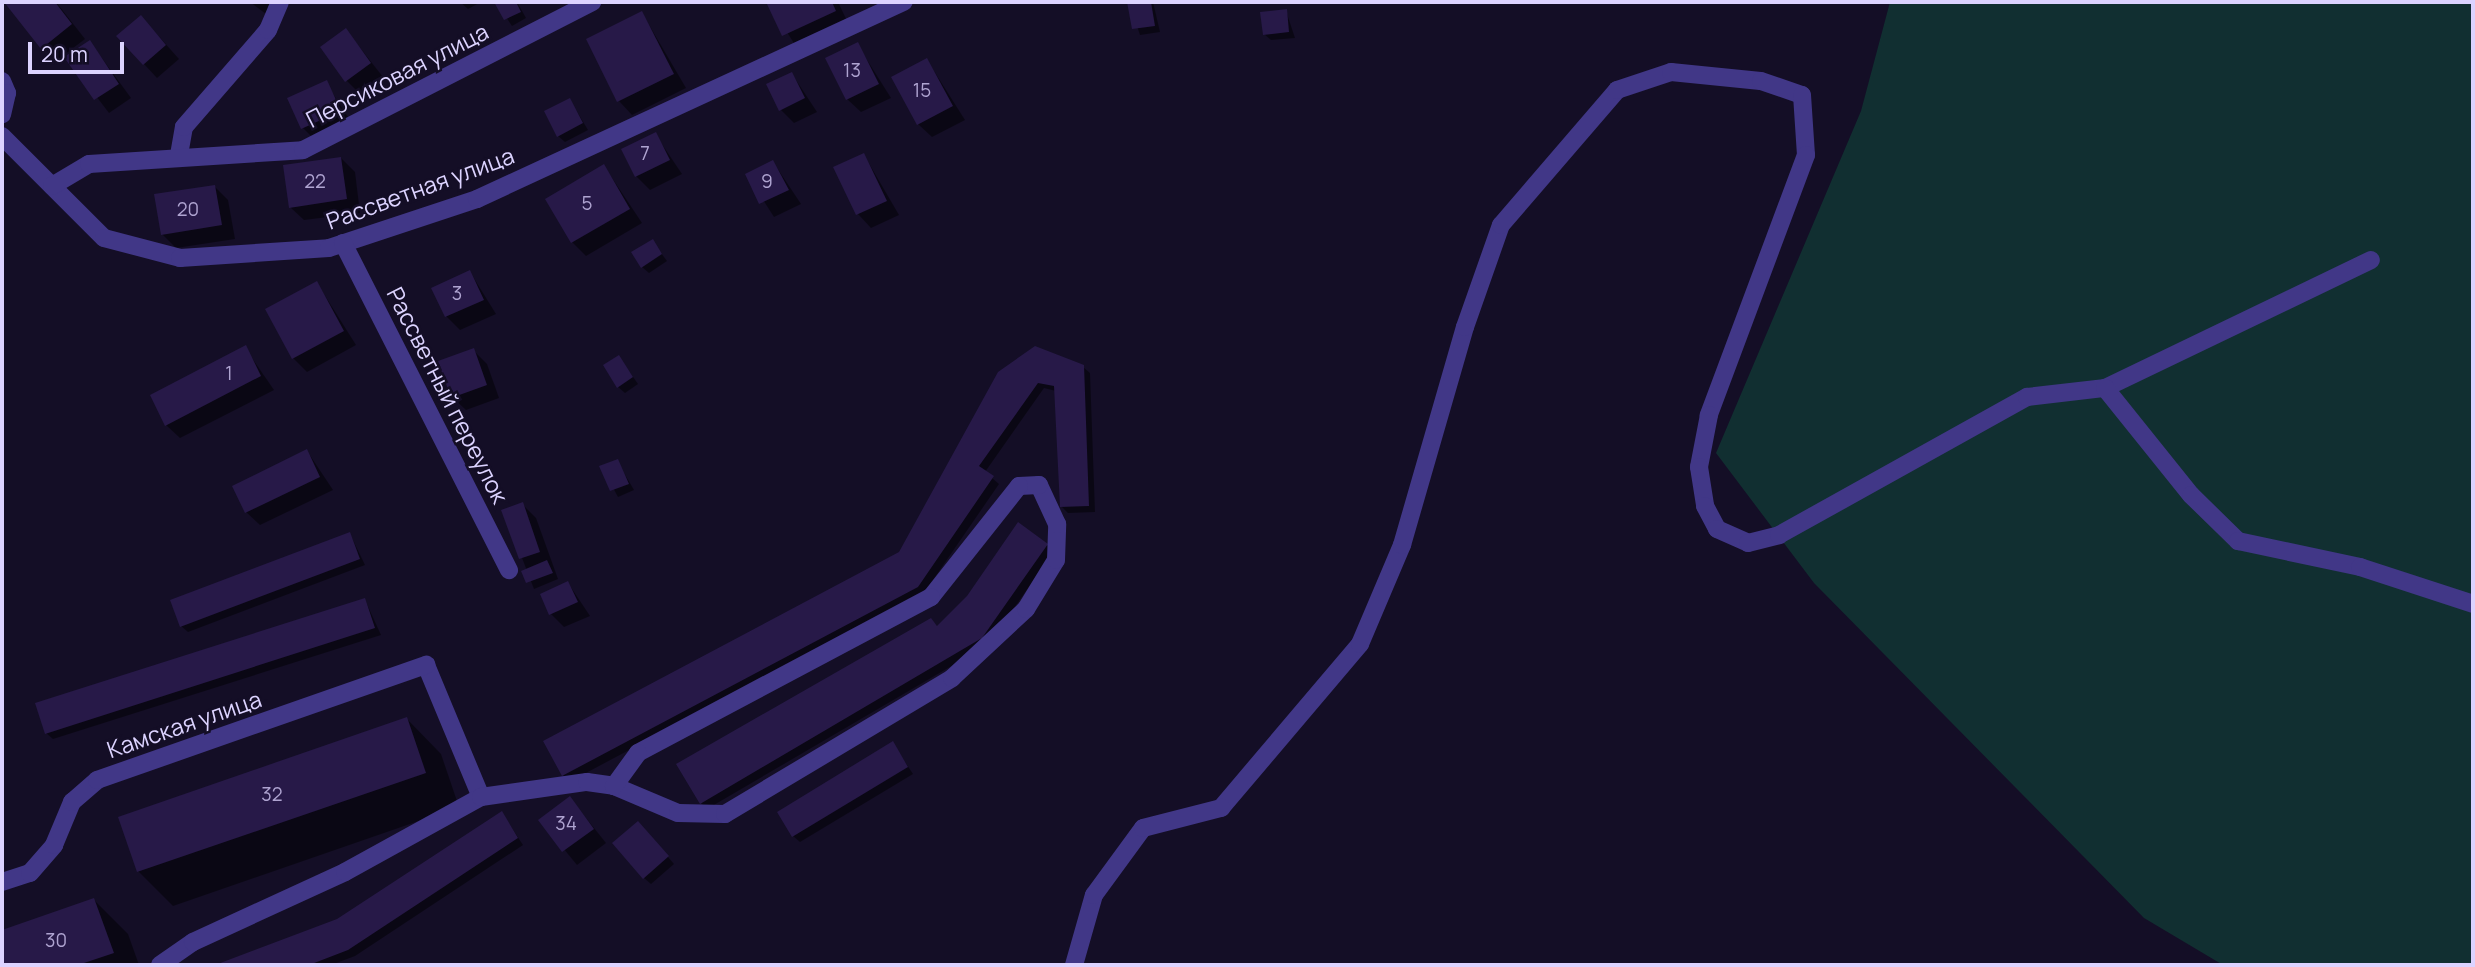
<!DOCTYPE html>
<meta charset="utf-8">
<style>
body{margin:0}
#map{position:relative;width:2475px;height:967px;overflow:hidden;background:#140e26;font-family:Manrope,sans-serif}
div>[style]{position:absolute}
.green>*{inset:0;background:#112f31}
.shadow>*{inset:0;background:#0007}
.building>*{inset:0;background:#271948}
.lane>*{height:18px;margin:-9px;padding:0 9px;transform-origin:9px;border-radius:9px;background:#413787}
.street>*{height:18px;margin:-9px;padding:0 9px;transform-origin:9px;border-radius:9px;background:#413787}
span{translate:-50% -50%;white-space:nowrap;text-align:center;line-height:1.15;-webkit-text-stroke:5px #140e26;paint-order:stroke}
.number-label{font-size:19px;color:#afa4d1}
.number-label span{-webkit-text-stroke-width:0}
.street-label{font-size:23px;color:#dcd3ff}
.frame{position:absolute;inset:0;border:4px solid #dcd3ff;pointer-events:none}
.scale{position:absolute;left:28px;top:42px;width:96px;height:32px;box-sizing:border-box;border:4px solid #dcd3ff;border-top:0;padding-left:9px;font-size:21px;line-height:24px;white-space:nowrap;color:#dcd3ff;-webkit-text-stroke:5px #140e26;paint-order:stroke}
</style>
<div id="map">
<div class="green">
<i style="clip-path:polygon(1890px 2px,2473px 2px,2473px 965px,2223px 965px,2144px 918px,1814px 583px,1716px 453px,1861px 111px)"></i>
</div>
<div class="shadow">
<i style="clip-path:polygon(6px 2px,56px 2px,85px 39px,56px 61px)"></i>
<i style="clip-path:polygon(250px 2px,276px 2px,266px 14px)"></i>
<i style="clip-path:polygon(460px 2px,481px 2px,468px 9px)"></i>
<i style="clip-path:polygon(496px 2px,517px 2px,526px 18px,512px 26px)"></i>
<i style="clip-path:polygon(768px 2px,838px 2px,849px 25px,797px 48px)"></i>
<i style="clip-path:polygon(1129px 2px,1153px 2px,1160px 32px,1140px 35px)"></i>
<i style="clip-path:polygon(1286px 11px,1295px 38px,1271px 40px,1264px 34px)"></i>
<i style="clip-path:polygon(642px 13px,686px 88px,632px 115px,619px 101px)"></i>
<i style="clip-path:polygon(346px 30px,383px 77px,360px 94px,347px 81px)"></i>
<i style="clip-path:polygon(154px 31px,179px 59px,157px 78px,144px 64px)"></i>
<i style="clip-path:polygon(90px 42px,131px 98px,109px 113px,67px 58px)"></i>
<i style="clip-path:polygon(857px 44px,891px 98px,861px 112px,847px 99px)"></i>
<i style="clip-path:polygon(927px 60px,965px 120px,932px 137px,918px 124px)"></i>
<i style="clip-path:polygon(792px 74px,817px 112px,794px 123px,781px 110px)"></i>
<i style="clip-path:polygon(326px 83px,353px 125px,316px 141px,303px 128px)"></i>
<i style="clip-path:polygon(570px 100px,588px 130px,565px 142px,558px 136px)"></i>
<i style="clip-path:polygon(655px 134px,682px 174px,650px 190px,636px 176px)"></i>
<i style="clip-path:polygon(864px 155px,899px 215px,871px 228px,858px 214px)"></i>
<i style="clip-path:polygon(341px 158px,355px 172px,360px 213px,304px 220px,290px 207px)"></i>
<i style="clip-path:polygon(773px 162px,801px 204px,774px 217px,747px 175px)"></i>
<i style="clip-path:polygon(604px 166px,642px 223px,586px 256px,572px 242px)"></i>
<i style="clip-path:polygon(214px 186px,228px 200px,235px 239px,176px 248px,162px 234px)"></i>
<i style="clip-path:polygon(652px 241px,667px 261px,649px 273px,642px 267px)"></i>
<i style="clip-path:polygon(470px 272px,496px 314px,460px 330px,446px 316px)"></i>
<i style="clip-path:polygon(317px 283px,356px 345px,307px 372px,293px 358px)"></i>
<i style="clip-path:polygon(245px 348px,274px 390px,180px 438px,166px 425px)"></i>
<i style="clip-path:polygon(473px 350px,487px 364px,499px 398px,466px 410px,452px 397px)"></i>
<i style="clip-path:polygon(619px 357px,638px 384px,625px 393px,618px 387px)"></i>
<i style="clip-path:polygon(1083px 367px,1090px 373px,1095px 512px,1068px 513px,1061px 506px,1056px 391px,1044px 388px,985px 472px,999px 484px,924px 593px,569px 782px,563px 775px,900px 554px,999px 373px)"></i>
<i style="clip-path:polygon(307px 451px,333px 490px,260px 525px,246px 512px)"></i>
<i style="clip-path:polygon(617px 461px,634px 490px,618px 497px,602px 467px)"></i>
<i style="clip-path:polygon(522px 504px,536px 518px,558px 579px,534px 589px,504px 511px)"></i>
<i style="clip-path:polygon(350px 534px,365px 565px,188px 632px,181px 626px)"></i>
<i style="clip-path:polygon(1047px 545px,1053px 552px,989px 644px,707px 809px,701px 803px,931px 620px,938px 627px)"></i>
<i style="clip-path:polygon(568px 583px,590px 616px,564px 627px,551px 614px)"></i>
<i style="clip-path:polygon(365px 600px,381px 635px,53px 739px,46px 733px)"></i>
<i style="clip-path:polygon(407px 719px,441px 754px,459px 807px,173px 906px,138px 871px)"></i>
<i style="clip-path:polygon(893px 744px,913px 774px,800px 842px,793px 836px)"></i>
<i style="clip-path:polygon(570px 798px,606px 843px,577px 865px,540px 820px)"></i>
<i style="clip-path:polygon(502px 813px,523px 845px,355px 956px,331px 965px,219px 965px,338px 921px)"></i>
<i style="clip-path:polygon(644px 829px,674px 864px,651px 884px,644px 878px)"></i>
<i style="clip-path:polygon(94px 900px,128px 934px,139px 965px,2px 965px,2px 931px)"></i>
</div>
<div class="building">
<i style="clip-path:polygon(4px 2px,55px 2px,72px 24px,41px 49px)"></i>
<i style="clip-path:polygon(494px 2px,516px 2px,521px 12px,504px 20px)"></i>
<i style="clip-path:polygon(766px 2px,832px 2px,836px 11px,782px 36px)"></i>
<i style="clip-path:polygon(1127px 2px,1151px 2px,1155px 26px,1132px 29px)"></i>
<i style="clip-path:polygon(1287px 9px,1289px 32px,1263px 35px,1260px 12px)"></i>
<i style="clip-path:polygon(642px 11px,674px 74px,617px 102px,586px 39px)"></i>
<i style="clip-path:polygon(141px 15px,166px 45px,143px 65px,116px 36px)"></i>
<i style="clip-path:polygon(346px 28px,371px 63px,345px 82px,320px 47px)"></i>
<i style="clip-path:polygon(90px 40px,119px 84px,94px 100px,64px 57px)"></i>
<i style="clip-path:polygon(858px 42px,879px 84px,846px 100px,825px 58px)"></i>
<i style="clip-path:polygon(927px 58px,953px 106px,917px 125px,891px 77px)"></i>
<i style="clip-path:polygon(792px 72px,805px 98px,779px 111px,766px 84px)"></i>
<i style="clip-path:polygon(327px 80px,341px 111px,301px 129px,287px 98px)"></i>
<i style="clip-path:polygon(570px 98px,583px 123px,557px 137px,544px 111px)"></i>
<i style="clip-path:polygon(656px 132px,670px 160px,635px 177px,621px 149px)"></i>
<i style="clip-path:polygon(864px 153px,887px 201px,856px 215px,833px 167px)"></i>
<i style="clip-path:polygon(341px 157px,347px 199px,289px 208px,283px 165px)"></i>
<i style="clip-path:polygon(773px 160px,789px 190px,759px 204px,745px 174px)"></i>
<i style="clip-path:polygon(604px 164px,630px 209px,571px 243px,545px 199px)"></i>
<i style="clip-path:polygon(215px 185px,222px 225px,161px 235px,154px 194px)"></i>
<i style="clip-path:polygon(653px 239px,662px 254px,641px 268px,631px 252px)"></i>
<i style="clip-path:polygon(470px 270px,484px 300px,445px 317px,431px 288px)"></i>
<i style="clip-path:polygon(317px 281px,344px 331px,292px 359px,265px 309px)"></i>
<i style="clip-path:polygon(246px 345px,261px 376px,165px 426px,150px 395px)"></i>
<i style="clip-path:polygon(1035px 346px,1084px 365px,1089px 506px,1060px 507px,1054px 386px,1038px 383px,979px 466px,994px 476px,918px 587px,562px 776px,543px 741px,899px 552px,998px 372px)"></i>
<i style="clip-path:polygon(474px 348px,487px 385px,451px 398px,438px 361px)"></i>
<i style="clip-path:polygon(619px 355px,633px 377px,617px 388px,603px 365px)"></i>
<i style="clip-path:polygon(307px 449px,320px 477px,245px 513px,232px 486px)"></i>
<i style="clip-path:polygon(618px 459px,629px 484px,610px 491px,599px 466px)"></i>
<i style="clip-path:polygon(523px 502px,540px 552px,519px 559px,501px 510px)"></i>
<i style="clip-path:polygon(1018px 522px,1048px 544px,982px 638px,700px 804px,676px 764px,931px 618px,937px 626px,967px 596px)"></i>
<i style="clip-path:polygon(350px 532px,360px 559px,180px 627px,170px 600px)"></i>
<i style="clip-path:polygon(547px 560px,553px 573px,526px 583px,521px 571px)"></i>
<i style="clip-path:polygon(568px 581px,578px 602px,549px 615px,540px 594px)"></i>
<i style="clip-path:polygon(365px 598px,375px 628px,45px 734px,35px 703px)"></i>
<i style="clip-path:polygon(407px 717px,426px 773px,137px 872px,118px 817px)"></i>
<i style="clip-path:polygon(893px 741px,908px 767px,792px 837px,777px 812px)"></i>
<i style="clip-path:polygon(570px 796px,594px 829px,562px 852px,538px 820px)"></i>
<i style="clip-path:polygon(502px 811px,518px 838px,348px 950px,309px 965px,215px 965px,337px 919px)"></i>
<i style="clip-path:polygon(638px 821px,669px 856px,643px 879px,612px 843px)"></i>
<i style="clip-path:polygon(94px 898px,114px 953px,78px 965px,2px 965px,2px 930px)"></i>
</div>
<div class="lane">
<i style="left:2105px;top:388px;width:295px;rotate:-25.7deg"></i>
<i style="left:426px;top:665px;width:143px;rotate:67.4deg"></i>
<i style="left:1221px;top:808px;width:215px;rotate:-49.7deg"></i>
<i style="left:1360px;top:644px;width:108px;rotate:-67deg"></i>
<i style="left:1402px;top:545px;width:227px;rotate:-73.9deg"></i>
<i style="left:1465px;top:327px;width:108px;rotate:-70.6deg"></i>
<i style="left:1501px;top:225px;width:178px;rotate:-49.3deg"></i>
<i style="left:1617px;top:90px;width:57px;rotate:-18.4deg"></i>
<i style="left:1671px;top:72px;width:90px;rotate:5.7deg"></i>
<i style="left:1761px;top:81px;width:43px;rotate:18.9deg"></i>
<i style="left:1802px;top:95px;width:60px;rotate:86.2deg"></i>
<i style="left:1806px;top:155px;width:278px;rotate:110.5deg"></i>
<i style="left:1709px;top:415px;width:53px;rotate:100.9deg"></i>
<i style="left:1699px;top:467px;width:39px;rotate:81deg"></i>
<i style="left:1705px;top:506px;width:26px;rotate:62deg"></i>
<i style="left:1717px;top:529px;width:34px;rotate:24deg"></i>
<i style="left:1748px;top:543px;width:32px;rotate:-14deg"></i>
<i style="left:1779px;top:535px;width:284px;rotate:-29.1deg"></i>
<i style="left:2027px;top:397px;width:79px;rotate:-6.6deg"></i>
<i style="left:2105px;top:388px;width:137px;rotate:51.2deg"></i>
<i style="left:2191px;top:495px;width:66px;rotate:44.4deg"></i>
<i style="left:2238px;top:541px;width:125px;rotate:12deg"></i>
<i style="left:2360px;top:567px;width:119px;rotate:18.1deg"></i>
<i style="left:160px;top:965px;width:40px;rotate:-34.9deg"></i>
<i style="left:193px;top:942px;width:167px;rotate:-24.7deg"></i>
<i style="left:345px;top:872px;width:155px;rotate:-28.9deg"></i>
<i style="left:481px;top:797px;width:107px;rotate:-8.1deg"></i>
<i style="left:587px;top:782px;width:27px;rotate:8deg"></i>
<i style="left:614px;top:786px;width:69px;rotate:22.9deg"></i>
<i style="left:678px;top:813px;width:47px;rotate:1.2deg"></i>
<i style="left:725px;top:814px;width:265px;rotate:-30.9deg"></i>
<i style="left:952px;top:678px;width:101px;rotate:-43deg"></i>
<i style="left:1026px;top:609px;width:57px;rotate:-58.5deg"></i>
<i style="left:1056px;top:560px;width:36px;rotate:-88deg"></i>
<i style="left:1057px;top:524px;width:43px;rotate:-114.8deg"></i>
<i style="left:1039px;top:485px;width:20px;rotate:177deg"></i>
<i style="left:1019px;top:486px;width:142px;rotate:128.4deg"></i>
<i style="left:931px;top:597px;width:332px;rotate:152deg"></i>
<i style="left:638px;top:753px;width:41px;rotate:126deg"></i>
</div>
<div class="street">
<i style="left:2px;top:81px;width:13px;rotate:67deg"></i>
<i style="left:7px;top:93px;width:22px;rotate:103deg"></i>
<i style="left:2px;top:136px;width:144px;rotate:45deg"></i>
<i style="left:104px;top:238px;width:79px;rotate:14.7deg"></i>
<i style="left:180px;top:258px;width:149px;rotate:-3.8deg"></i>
<i style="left:329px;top:248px;width:156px;rotate:-18.3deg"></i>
<i style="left:477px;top:199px;width:470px;rotate:-24.8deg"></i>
<i style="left:179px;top:155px;width:28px;rotate:-80deg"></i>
<i style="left:184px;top:127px;width:128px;rotate:-49.1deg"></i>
<i style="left:268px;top:30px;width:30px;rotate:-67deg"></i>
<i style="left:52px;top:186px;width:43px;rotate:-30.7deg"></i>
<i style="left:89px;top:164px;width:214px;rotate:-3.7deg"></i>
<i style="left:303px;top:150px;width:325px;rotate:-27.1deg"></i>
<i style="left:343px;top:243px;width:367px;rotate:63.1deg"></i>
<i style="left:2px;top:882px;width:29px;rotate:-18deg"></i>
<i style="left:30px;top:873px;width:37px;rotate:-49deg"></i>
<i style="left:54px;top:845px;width:47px;rotate:-67.3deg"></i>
<i style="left:72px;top:802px;width:33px;rotate:-41deg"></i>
<i style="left:97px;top:780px;width:349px;rotate:-19.3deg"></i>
<i style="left:1074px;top:965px;width:73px;rotate:-74.1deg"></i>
<i style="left:1094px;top:895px;width:83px;rotate:-53.8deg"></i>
<i style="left:1143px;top:828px;width:81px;rotate:-14.4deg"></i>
</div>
<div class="number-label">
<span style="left:852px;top:71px">13</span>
<span style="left:922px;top:91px">15</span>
<span style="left:645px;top:154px">7</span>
<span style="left:315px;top:182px">22</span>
<span style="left:767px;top:182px">9</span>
<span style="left:587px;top:204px">5</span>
<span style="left:188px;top:210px">20</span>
<span style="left:457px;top:294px">3</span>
<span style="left:229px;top:374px">1</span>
<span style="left:272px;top:795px">32</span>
<span style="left:566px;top:824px">34</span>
<span style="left:56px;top:941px">30</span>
</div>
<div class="street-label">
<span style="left:397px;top:75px;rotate:-27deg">Персиковая улица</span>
<span style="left:420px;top:188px;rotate:-20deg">Рассветная улица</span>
<span style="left:448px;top:395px;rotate:63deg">Рассветный переулок</span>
<span style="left:184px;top:724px;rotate:-19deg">Камская улица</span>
</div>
<div class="frame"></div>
<div class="scale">20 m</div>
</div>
